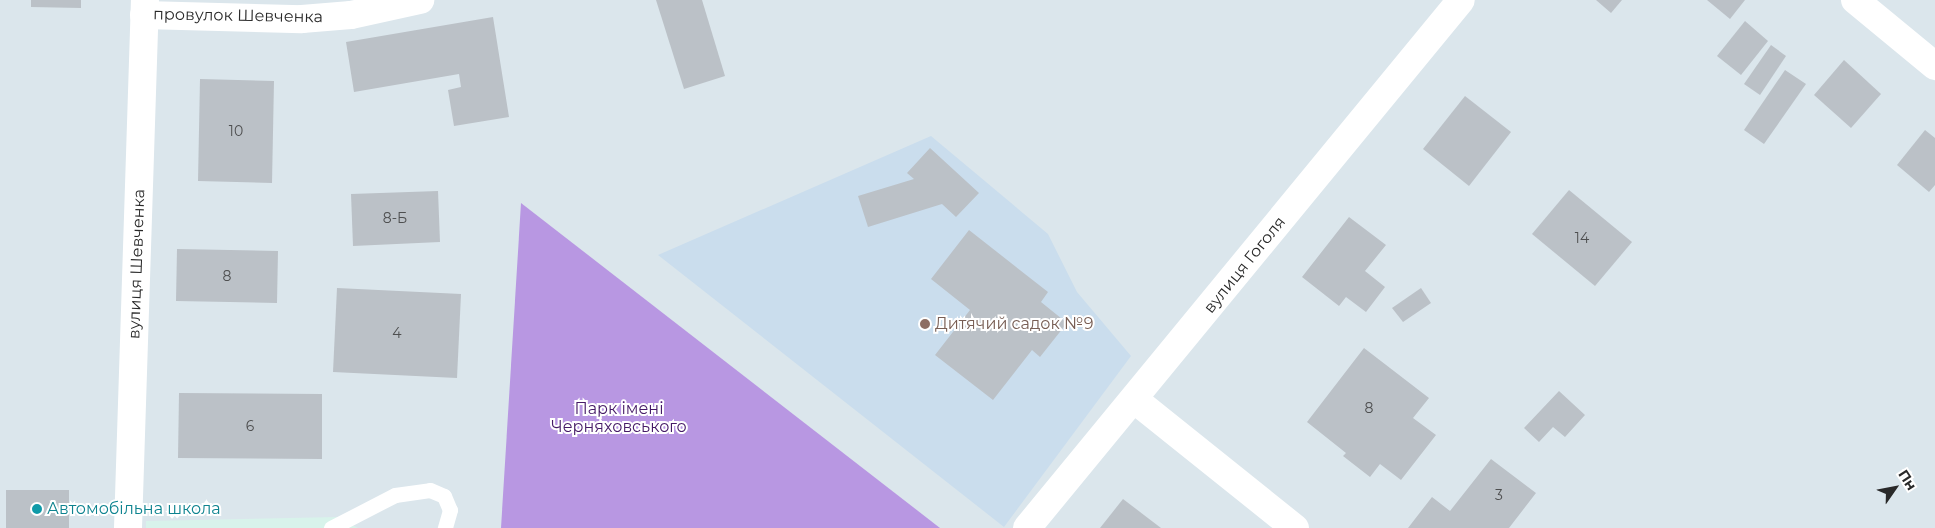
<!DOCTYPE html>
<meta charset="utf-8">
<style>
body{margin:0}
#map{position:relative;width:1935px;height:528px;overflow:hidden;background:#dbe6ec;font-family:Montserrat,sans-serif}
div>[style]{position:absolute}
.education>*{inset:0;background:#cadded}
.medical>*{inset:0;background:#d8f3eb}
.green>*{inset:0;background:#b897e2}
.building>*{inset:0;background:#bbc1c7}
.lane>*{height:15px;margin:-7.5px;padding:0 7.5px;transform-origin:7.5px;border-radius:7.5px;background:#fff}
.street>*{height:28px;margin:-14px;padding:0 14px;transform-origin:14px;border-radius:14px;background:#fff}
.secondary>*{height:28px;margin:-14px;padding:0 14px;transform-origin:14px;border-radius:14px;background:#fff}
.dots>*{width:14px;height:14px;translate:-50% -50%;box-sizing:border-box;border:2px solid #fff;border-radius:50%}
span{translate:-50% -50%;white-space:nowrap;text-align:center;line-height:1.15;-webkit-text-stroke:4px #fff;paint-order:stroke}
.number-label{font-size:14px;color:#4e4f50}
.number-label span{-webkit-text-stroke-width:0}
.street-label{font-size:16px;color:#292929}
.education-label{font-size:16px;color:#785e54}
.left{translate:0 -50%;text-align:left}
.park-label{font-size:16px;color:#451a66}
.culture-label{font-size:16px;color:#0d838f}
.north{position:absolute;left:1870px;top:463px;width:50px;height:50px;-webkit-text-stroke:4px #fff;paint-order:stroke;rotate:57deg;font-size:14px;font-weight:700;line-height:20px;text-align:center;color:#292929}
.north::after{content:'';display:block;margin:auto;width:18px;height:22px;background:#292929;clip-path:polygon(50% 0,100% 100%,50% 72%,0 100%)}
</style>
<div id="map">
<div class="education">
<i style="clip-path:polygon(931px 136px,1048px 234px,1077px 292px,1131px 356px,1004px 527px,658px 255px)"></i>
</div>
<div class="medical">
<i style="clip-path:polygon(337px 517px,358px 528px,146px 528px,146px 521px)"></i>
</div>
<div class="green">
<i style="clip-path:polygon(521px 203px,940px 528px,501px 528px)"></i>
</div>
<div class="building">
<i style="clip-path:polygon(31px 0,81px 0,81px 8px,31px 7px)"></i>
<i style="clip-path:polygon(656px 0,702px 0,725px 76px,684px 89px)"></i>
<i style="clip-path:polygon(1596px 0,1622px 0,1611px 13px)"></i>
<i style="clip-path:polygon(1707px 0,1745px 0,1730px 19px)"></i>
<i style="clip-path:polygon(493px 17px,509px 117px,454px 126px,448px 90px,461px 87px,459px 74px,354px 92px,346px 42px)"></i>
<i style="clip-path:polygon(1745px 21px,1768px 41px,1741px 75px,1717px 56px)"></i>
<i style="clip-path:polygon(1771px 45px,1786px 56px,1760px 95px,1744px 84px)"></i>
<i style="clip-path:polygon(1844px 60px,1881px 94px,1851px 128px,1814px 95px)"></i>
<i style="clip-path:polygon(1785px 70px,1806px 84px,1764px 144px,1744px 130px)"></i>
<i style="clip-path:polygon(200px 79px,274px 81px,272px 183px,198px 181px)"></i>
<i style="clip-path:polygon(1465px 96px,1511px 132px,1469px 186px,1423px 149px)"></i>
<i style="clip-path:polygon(1925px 130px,1935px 138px,1935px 185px,1929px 192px,1897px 165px)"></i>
<i style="clip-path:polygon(930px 148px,979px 193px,956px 217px,942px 204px,868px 227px,858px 196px,914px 179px,907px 173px)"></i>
<i style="clip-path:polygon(1569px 190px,1632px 242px,1595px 286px,1532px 234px)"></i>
<i style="clip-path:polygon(438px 191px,440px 242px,353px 246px,351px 194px)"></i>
<i style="clip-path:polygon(1349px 217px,1386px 245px,1365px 271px,1385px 287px,1366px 312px,1346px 297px,1339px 306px,1302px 277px)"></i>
<i style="clip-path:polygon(969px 230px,1048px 292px,1041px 302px,1067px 323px,1040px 357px,1032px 350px,993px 400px,935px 355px,970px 310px,931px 279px)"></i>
<i style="clip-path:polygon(177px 249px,278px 251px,277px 303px,176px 301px)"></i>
<i style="clip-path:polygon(337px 288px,461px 294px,457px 378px,333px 372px)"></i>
<i style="clip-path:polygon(1421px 288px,1431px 303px,1403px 322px,1392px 308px)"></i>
<i style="clip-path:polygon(1364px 348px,1429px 398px,1413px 418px,1436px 435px,1401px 480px,1380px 464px,1370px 477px,1343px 456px,1346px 453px,1307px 422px)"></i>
<i style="clip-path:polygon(1559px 391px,1585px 415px,1565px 437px,1553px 427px,1539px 442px,1524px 428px)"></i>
<i style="clip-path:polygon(179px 393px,322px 394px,322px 459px,178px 458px)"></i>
<i style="clip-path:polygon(1491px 459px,1536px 493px,1509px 528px,1408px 528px,1432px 497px,1450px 511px)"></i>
<i style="clip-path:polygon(6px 490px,69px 490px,69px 528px,6px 528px)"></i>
<i style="clip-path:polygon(1123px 499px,1161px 528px,1100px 528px)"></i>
</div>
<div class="lane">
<i style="left:331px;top:528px;width:72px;rotate:-27.3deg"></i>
<i style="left:395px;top:495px;width:35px;rotate:-8deg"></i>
<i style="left:430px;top:490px;width:15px;rotate:23deg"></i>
<i style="left:444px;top:496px;width:15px;rotate:67deg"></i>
<i style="left:450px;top:510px;width:19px;rotate:106deg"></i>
</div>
<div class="street">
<i style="left:1855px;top:0;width:104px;rotate:39.5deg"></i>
<i style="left:144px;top:15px;width:158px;rotate:1.5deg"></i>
<i style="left:302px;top:19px;width:49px;rotate:-4.7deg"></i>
<i style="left:351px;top:15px;width:71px;rotate:-12.3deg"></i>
<i style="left:1135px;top:400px;width:205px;rotate:38.7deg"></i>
<i style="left:1027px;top:528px;width:683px;rotate:-50.58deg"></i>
</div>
<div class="secondary">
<i style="left:128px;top:528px;width:528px;rotate:-88.16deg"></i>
</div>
<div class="dots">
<i style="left:925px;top:324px;background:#8d6e63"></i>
<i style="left:37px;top:509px;background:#0f9aa8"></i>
</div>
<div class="number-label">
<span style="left:236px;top:131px">10</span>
<span style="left:395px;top:218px">8-Б</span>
<span style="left:1582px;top:238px">14</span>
<span style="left:227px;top:276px">8</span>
<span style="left:397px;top:333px">4</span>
<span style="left:1369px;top:408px">8</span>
<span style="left:250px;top:426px">6</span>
<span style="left:1499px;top:495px">3</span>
</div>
<div class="street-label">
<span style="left:238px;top:16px;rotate:1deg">провулок Шевченка</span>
<span style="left:137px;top:264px;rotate:-88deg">вулиця Шевченка</span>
<span style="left:1245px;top:265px;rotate:-51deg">вулиця Гоголя</span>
</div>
<div class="education-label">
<span class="left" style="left:935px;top:324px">Дитячий садок №9</span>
</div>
<div class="park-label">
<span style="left:619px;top:418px">Парк імені<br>Черняховського</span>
</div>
<div class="culture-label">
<span class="left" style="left:47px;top:509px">Автомобільна школа</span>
</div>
<div class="north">Пн</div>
</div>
